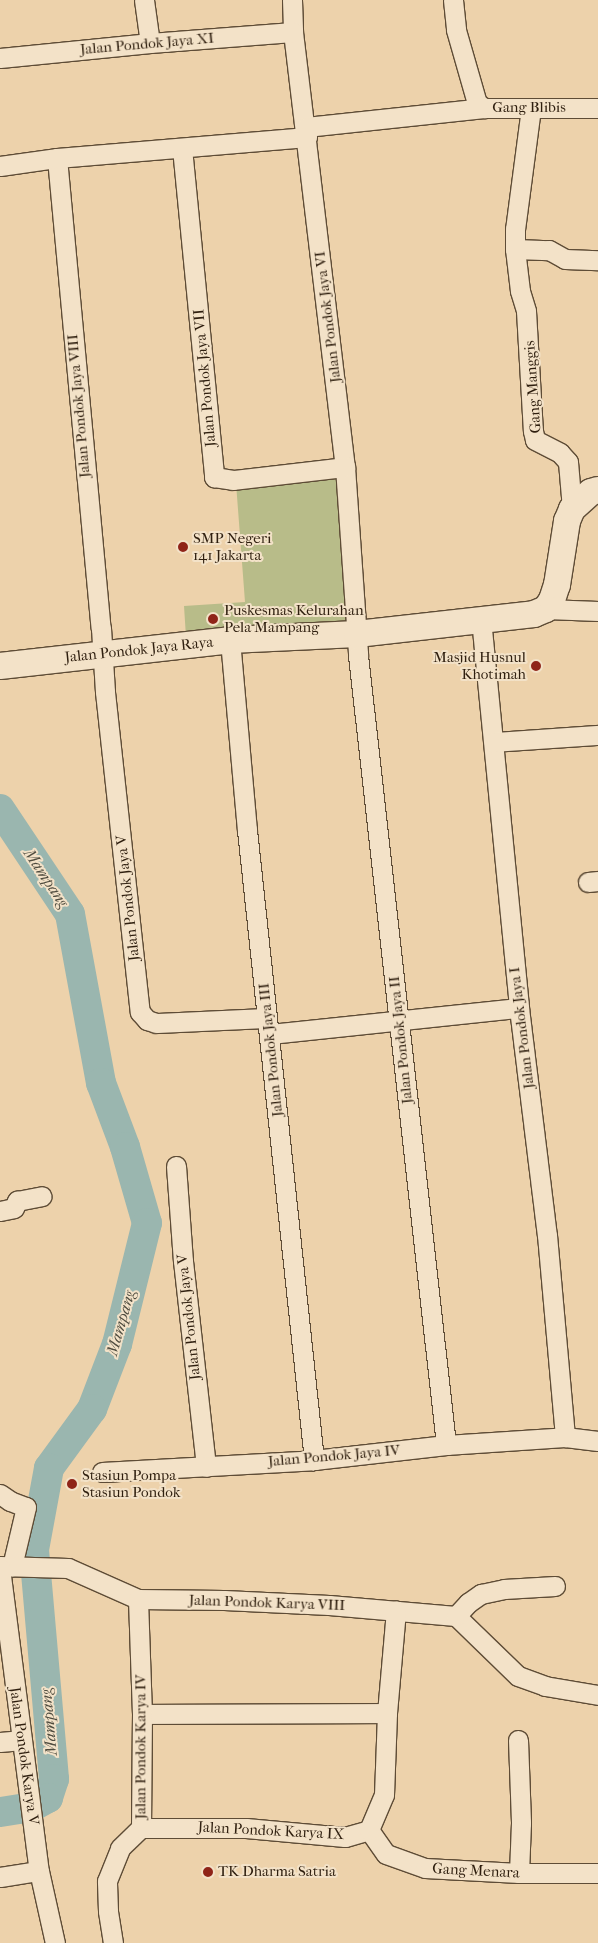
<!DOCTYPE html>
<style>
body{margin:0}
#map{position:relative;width:598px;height:1943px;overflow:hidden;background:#edd2ab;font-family:"IM FELL French Canon",serif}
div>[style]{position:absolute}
.green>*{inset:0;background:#b8bc89}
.river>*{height:30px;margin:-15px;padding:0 15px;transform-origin:15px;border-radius:15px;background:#9ab6af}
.roads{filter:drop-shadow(1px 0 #5e4c36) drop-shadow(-1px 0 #5e4c36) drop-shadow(0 1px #5e4c36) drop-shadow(0 -1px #5e4c36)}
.street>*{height:19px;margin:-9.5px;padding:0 9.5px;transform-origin:9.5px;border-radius:9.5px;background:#f3e2c8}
.secondary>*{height:26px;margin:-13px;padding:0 13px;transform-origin:13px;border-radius:13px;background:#f3e2c8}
.dots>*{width:14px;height:14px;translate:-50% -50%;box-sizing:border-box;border:2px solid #f3e2c8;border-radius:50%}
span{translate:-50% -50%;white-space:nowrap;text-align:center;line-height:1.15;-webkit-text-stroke:4px #f3e2c8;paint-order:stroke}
.street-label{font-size:15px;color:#2f1f0f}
.poi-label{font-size:15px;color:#2f1f0f}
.left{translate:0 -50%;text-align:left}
.right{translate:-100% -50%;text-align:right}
.water-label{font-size:16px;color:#4f4c3f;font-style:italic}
</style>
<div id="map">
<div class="green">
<i style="clip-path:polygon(337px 471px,348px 629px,186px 637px,184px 606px,245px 602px,236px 483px)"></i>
</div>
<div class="river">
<i style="left:0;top:809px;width:126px;rotate:56.3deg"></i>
<i style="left:70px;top:914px;width:172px;rotate:79.6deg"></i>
<i style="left:101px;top:1083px;width:68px;rotate:69.4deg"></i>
<i style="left:125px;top:1147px;width:79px;rotate:73.9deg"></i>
<i style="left:147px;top:1223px;width:125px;rotate:103.9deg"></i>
<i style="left:117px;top:1344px;width:70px;rotate:111deg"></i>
<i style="left:92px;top:1409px;width:73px;rotate:126.1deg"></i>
<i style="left:49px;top:1468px;width:83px;rotate:100.4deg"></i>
<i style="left:34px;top:1550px;width:230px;rotate:85deg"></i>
<i style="left:54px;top:1779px;width:20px;rotate:108deg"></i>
<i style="left:48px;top:1798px;width:18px;rotate:151deg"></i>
<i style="left:32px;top:1807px;width:32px;rotate:171deg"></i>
</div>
<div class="roads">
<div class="street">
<i style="left:144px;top:0;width:43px;rotate:82.1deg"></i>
<i style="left:292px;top:0;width:32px;rotate:88deg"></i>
<i style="left:293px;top:32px;width:438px;rotate:83.2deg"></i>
<i style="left:345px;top:467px;width:188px;rotate:86deg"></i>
<i style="left:358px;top:655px;width:795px;rotate:83.64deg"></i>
<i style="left:453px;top:0;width:30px;rotate:84deg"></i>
<i style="left:456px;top:30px;width:76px;rotate:74deg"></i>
<i style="left:477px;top:103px;width:9px;rotate:36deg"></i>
<i style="left:484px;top:108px;width:114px"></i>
<i style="left:0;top:58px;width:151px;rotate:-5.7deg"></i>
<i style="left:150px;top:43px;width:143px;rotate:-4.4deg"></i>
<i style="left:531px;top:108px;width:122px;rotate:97.5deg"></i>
<i style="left:515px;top:229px;width:20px;rotate:90deg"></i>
<i style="left:515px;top:249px;width:42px;rotate:83.2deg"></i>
<i style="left:520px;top:291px;width:21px;rotate:73deg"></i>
<i style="left:526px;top:311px;width:120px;rotate:86.7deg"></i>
<i style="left:533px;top:431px;width:9px;rotate:77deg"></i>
<i style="left:535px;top:440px;width:28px;rotate:27deg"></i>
<i style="left:560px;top:453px;width:12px;rotate:48deg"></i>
<i style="left:568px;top:462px;width:47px;rotate:85.1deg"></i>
<i style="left:306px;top:127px;width:179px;rotate:-6.1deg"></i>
<i style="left:182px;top:148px;width:331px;rotate:84.4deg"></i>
<i style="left:214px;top:477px;width:19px;rotate:9deg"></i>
<i style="left:233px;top:480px;width:113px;rotate:-6.6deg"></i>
<i style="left:57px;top:158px;width:472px;rotate:84.7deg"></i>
<i style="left:101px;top:628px;width:64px;rotate:86.4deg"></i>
<i style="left:105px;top:692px;width:322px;rotate:83.8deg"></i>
<i style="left:140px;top:1012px;width:11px;rotate:49deg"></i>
<i style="left:147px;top:1020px;width:9px;rotate:18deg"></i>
<i style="left:156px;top:1023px;width:111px;rotate:-2.6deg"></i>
<i style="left:0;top:166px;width:58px;rotate:-8deg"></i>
<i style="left:57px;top:158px;width:251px;rotate:-4.8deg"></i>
<i style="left:515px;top:249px;width:34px;rotate:2deg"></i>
<i style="left:549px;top:250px;width:18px;rotate:29deg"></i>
<i style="left:565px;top:259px;width:33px;rotate:2deg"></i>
<i style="left:546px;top:609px;width:52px;rotate:2.2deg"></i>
<i style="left:481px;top:619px;width:391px;rotate:84.4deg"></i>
<i style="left:519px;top:1008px;width:229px;rotate:83deg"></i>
<i style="left:547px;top:1235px;width:203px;rotate:84.9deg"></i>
<i style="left:230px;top:640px;width:191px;rotate:84.9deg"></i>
<i style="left:247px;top:830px;width:634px;rotate:83.93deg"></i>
<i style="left:494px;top:742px;width:104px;rotate:-3.9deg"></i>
<i style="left:588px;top:882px;width:10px;rotate:-6deg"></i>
<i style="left:270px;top:1034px;width:250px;rotate:-6deg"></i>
<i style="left:176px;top:1166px;width:95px;rotate:85.8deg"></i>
<i style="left:183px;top:1261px;width:207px;rotate:83.6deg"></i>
<i style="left:0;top:1211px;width:14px;rotate:-12deg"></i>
<i style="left:14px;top:1208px;width:8px;rotate:-67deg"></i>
<i style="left:17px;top:1201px;width:25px;rotate:-11deg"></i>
<i style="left:102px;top:1472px;width:212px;rotate:-3.2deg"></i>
<i style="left:314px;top:1460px;width:133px;rotate:-6.5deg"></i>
<i style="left:446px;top:1445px;width:119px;rotate:-3.8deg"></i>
<i style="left:565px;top:1437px;width:33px;rotate:7deg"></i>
<i style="left:0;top:1494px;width:12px;rotate:35deg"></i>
<i style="left:10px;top:1501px;width:17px;rotate:21deg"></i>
<i style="left:26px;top:1507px;width:61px;rotate:103.3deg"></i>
<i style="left:0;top:1566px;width:68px;rotate:1.7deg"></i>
<i style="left:68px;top:1568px;width:77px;rotate:23.9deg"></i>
<i style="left:138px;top:1599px;width:86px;rotate:0.7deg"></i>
<i style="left:224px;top:1600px;width:105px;rotate:2.7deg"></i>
<i style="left:329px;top:1605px;width:127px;rotate:5deg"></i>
<i style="left:456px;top:1616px;width:86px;rotate:44.1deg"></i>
<i style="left:518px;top:1676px;width:29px;rotate:20deg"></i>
<i style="left:545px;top:1686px;width:54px;rotate:9.6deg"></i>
<i style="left:0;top:1568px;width:305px;rotate:82.7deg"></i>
<i style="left:39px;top:1871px;width:74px;rotate:77.5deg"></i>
<i style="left:456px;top:1616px;width:18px;rotate:-47deg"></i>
<i style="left:468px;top:1603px;width:16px;rotate:-35deg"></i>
<i style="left:481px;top:1594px;width:24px;rotate:-12deg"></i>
<i style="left:504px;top:1589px;width:51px;rotate:-3.4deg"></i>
<i style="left:142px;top:1714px;width:245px;rotate:-0.2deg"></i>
<i style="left:518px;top:1740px;width:83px;rotate:87.9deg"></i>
<i style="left:521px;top:1823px;width:50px;rotate:92.3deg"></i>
<i style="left:0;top:1742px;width:22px;rotate:-5deg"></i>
<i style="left:141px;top:1828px;width:105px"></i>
<i style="left:246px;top:1828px;width:99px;rotate:5.2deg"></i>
<i style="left:345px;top:1837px;width:25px;rotate:-16deg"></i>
<i style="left:369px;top:1830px;width:29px;rotate:55deg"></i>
<i style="left:386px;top:1854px;width:41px;rotate:19.7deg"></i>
<i style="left:425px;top:1868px;width:94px;rotate:3deg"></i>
<i style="left:519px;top:1873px;width:79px"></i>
<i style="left:369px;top:1830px;width:38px;rotate:-67deg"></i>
<i style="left:384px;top:1795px;width:82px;rotate:-87.9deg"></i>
<i style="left:387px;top:1713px;width:103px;rotate:-85deg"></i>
<i style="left:0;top:1877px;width:39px;rotate:-9deg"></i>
<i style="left:113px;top:1943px;width:32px;rotate:-99deg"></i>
<i style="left:108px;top:1911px;width:30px;rotate:-92deg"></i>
<i style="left:107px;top:1881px;width:35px;rotate:-68deg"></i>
<i style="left:120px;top:1848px;width:29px;rotate:-44deg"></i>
<i style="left:141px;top:1828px;width:114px;rotate:-89.5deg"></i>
<i style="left:142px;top:1714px;width:115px;rotate:-92deg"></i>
</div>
<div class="secondary">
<i style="left:0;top:666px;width:231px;rotate:-6.4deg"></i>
<i style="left:230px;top:640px;width:127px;rotate:-2.7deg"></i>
<i style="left:357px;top:634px;width:178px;rotate:-6.4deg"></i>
<i style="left:534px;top:614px;width:13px;rotate:-23deg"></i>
<i style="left:546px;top:609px;width:11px;rotate:-56deg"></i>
<i style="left:552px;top:600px;width:16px;rotate:-72deg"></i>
<i style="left:557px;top:585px;width:65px;rotate:-81.1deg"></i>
<i style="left:567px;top:521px;width:13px;rotate:-67deg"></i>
<i style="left:572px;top:509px;width:25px;rotate:-42deg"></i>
<i style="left:591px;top:492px;width:7px;rotate:-16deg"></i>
</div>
</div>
<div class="dots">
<i style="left:183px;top:547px;background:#8f2418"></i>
<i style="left:213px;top:619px;background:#8f2418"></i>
<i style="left:536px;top:666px;background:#8f2418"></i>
<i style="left:72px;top:1484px;background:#8f2418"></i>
<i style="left:208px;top:1872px;background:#8f2418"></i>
</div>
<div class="street-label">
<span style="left:147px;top:44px;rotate:-5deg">Jalan Pondok Jaya XI</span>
<span style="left:529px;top:108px">Gang Blibis</span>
<span style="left:328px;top:317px;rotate:-97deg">Jalan Pondok Jaya VI</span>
<span style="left:205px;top:378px;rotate:-95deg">Jalan Pondok Jaya VII</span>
<span style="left:533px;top:387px;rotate:-94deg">Gang Manggis</span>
<span style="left:79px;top:406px;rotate:-95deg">Jalan Pondok Jaya VIII</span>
<span style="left:139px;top:650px;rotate:-6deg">Jalan Pondok Jaya Raya</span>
<span style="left:128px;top:898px;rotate:-96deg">Jalan Pondok Jaya V</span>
<span style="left:522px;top:1028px;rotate:-97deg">Jalan Pondok Jaya I</span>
<span style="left:401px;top:1040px;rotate:-96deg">Jalan Pondok Jaya II</span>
<span style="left:271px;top:1050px;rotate:-96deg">Jalan Pondok Jaya III</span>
<span style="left:189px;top:1317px;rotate:-96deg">Jalan Pondok Jaya V</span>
<span style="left:334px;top:1456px;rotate:-5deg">Jalan Pondok Jaya IV</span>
<span style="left:267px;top:1603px;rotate:2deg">Jalan Pondok Karya VIII</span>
<span style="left:141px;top:1747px;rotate:-90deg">Jalan Pondok Karya IV</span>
<span style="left:24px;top:1756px;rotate:82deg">Jalan Pondok Karya V</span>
<span style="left:271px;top:1831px;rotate:3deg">Jalan Pondok Karya IX</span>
<span style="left:476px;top:1871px;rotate:3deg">Gang Menara</span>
</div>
<div class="poi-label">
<span class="left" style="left:193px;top:547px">SMP Negeri<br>141 Jakarta</span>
<span class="left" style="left:224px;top:619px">Puskesmas Kelurahan<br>Pela Mampang</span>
<span class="right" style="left:526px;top:666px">Masjid Husnul<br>Khotimah</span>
<span class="left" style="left:82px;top:1484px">Stasiun Pompa<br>Stasiun Pondok</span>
<span class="left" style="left:218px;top:1872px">TK Dharma Satria</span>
</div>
<div class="water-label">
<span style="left:46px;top:878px;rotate:56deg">Mampang</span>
<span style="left:121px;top:1323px;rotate:-74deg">Mampang</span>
<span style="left:49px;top:1722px;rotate:-95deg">Mampang</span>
</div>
</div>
